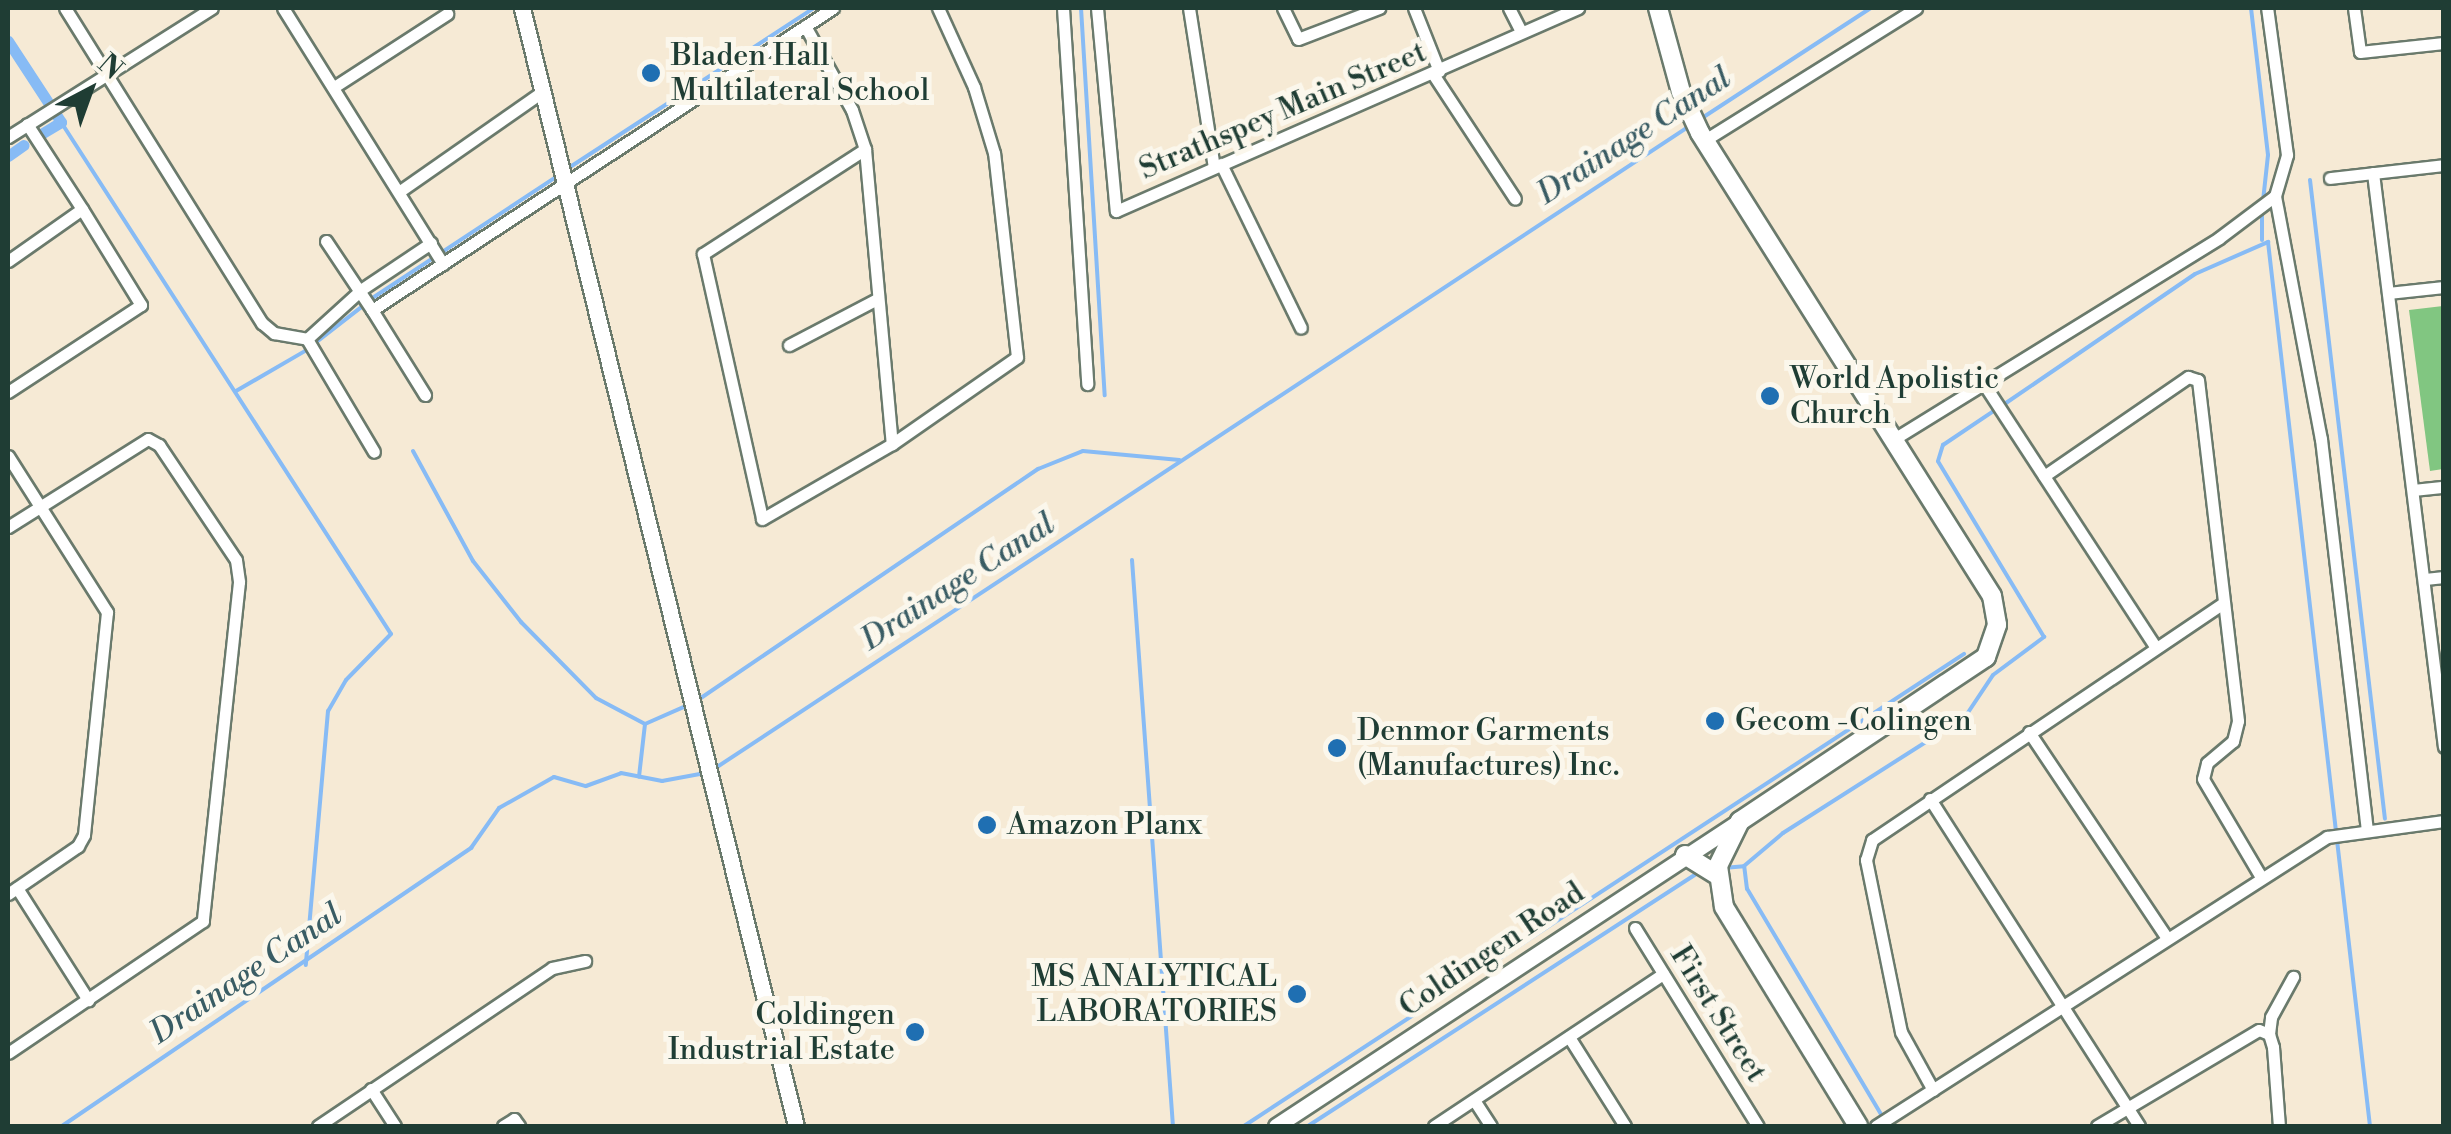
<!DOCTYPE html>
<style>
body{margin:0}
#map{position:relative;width:2451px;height:1134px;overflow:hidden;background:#f6ead5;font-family:"Libre Bodoni",serif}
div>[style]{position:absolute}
.green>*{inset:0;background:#81c681}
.stream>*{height:4px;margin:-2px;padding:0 2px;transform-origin:2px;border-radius:2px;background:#87bbf5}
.canal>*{height:11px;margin:-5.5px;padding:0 5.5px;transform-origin:5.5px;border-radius:5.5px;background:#87bbf5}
.roads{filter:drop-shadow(2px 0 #6a7a6c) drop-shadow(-2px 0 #6a7a6c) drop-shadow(0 2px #6a7a6c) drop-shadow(0 -2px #6a7a6c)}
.street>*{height:11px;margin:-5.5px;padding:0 5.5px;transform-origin:5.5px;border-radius:5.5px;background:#fff}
.secondary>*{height:15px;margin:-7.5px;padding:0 7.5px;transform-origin:7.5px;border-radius:7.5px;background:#fff}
.primary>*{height:18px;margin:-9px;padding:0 9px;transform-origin:9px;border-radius:9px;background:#fff}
.dots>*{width:28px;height:28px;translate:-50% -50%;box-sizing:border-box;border:5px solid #fbf7ec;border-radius:50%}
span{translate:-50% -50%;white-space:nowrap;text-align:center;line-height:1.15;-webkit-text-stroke:10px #fbf7ec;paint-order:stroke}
.poi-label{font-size:30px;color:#1f3d34}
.left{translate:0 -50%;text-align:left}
.right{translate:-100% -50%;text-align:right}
.street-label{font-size:30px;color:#1f3d34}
.water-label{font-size:32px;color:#395c64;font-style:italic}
.frame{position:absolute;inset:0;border:10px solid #1f3d34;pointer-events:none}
.north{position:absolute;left:40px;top:40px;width:100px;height:100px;-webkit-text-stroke:8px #fbf7ec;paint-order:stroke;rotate:41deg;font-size:28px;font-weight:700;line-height:40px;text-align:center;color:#1f3d34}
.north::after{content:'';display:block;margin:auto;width:35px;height:45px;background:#1f3d34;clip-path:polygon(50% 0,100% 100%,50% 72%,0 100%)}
</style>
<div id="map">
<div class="green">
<i style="clip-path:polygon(2443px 306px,2443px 469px,2430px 471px,2409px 310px)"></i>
</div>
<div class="stream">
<i style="left:1081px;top:8px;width:388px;rotate:86.5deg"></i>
<i style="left:2251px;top:8px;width:148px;rotate:83.4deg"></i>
<i style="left:2268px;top:155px;width:46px;rotate:96.2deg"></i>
<i style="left:1699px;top:120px;width:205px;rotate:-33.1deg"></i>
<i style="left:61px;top:122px;width:609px;rotate:57.2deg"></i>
<i style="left:391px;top:634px;width:64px;rotate:134.4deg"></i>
<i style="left:346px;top:680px;width:36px;rotate:120deg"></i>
<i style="left:328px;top:711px;width:255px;rotate:95deg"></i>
<i style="left:567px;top:169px;width:295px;rotate:-33.1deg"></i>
<i style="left:2310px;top:180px;width:643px;rotate:83.31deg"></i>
<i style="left:2262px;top:240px;width:29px;rotate:-90deg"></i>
<i style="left:371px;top:299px;width:225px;rotate:-33.4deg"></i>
<i style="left:236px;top:391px;width:80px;rotate:-30.1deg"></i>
<i style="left:305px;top:351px;width:75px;rotate:-37.9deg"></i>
<i style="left:2003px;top:405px;width:232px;rotate:-34.3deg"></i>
<i style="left:2195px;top:274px;width:80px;rotate:-23.7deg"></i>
<i style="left:2268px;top:242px;width:890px;rotate:83.42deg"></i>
<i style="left:413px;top:451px;width:125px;rotate:61.4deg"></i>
<i style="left:473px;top:561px;width:78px;rotate:51.8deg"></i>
<i style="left:521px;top:622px;width:107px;rotate:45.4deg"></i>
<i style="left:596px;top:698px;width:55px;rotate:28deg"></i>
<i style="left:645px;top:724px;width:53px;rotate:96.5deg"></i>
<i style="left:1132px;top:560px;width:567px;rotate:85.86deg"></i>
<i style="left:695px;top:702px;width:415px;rotate:-34.2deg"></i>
<i style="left:1038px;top:469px;width:48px;rotate:-21.8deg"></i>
<i style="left:1083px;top:451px;width:97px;rotate:5.3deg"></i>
<i style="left:645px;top:724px;width:45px;rotate:-23.7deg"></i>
<i style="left:714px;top:769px;width:1170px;rotate:-33.39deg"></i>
<i style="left:1723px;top:868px;width:21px;rotate:-5deg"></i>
<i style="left:62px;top:1126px;width:495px;rotate:-34.2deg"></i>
<i style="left:471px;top:848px;width:49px;rotate:-55deg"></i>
<i style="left:499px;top:808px;width:63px;rotate:-29.4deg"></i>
<i style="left:554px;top:777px;width:33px;rotate:16deg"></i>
<i style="left:586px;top:786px;width:37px;rotate:-20deg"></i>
<i style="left:621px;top:773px;width:42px;rotate:11deg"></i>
<i style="left:662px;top:781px;width:44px;rotate:-10.5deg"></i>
<i style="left:1244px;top:1126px;width:861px;rotate:-33.25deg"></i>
<i style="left:1308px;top:1126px;width:466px;rotate:-33deg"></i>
<i style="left:1888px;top:1126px;width:276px;rotate:-120.7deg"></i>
<i style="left:1747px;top:889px;width:23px;rotate:-97deg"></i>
<i style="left:1744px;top:866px;width:51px;rotate:-40.2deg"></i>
<i style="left:1783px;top:833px;width:216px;rotate:-32.5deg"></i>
<i style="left:1965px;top:717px;width:50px;rotate:-56.3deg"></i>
<i style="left:1993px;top:675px;width:64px;rotate:-36.7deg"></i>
<i style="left:2044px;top:637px;width:205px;rotate:-121.1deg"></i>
<i style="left:1938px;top:461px;width:17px;rotate:-73deg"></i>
<i style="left:1943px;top:445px;width:63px;rotate:-33.9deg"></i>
</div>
<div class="canal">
<i style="left:8px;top:41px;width:97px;rotate:56.8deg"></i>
<i style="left:61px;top:122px;width:23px;rotate:149deg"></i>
<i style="left:8px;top:156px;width:19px;rotate:-35deg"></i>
</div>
<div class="roads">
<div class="street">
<i style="left:65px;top:8px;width:372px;rotate:58deg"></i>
<i style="left:262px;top:323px;width:16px;rotate:40deg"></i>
<i style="left:274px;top:333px;width:34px;rotate:10deg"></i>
<i style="left:307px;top:339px;width:131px;rotate:59.3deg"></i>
<i style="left:283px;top:8px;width:302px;rotate:58deg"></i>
<i style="left:1063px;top:8px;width:377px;rotate:86.3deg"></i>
<i style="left:1097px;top:8px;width:204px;rotate:84.7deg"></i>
<i style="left:1116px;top:211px;width:505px;rotate:-23.72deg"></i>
<i style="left:1189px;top:8px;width:161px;rotate:81.1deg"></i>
<i style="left:1283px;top:8px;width:34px;rotate:64deg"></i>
<i style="left:1298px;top:39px;width:87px;rotate:-20.9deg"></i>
<i style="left:1414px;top:8px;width:68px;rotate:68.4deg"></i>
<i style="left:1509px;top:8px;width:27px;rotate:63deg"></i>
<i style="left:2354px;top:8px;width:44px;rotate:82.2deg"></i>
<i style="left:2360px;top:52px;width:84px;rotate:-6.1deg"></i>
<i style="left:805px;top:26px;width:96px;rotate:60.8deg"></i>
<i style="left:852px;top:110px;width:41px;rotate:71.6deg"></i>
<i style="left:865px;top:149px;width:296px;rotate:84.8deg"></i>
<i style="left:1433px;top:74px;width:149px;rotate:56.7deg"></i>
<i style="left:334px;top:87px;width:135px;rotate:-32.9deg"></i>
<i style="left:8px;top:137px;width:241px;rotate:-32.3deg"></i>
<i style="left:1705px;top:140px;width:249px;rotate:-32deg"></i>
<i style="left:865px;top:149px;width:193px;rotate:147.1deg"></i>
<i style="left:703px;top:254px;width:271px;rotate:77.4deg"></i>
<i style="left:762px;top:519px;width:150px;rotate:-30deg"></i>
<i style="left:892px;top:444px;width:152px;rotate:-34.8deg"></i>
<i style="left:1017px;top:357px;width:205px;rotate:-96.4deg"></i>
<i style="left:994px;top:153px;width:69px;rotate:-106.9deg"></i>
<i style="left:974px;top:87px;width:87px;rotate:-114.5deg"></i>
<i style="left:1221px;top:164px;width:182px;rotate:64deg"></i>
<i style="left:2373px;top:173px;width:578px;rotate:82.95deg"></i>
<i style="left:2330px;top:178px;width:115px;rotate:-6.5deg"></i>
<i style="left:400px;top:191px;width:173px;rotate:-34.9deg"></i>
<i style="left:2275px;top:196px;width:247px;rotate:79.3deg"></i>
<i style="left:2321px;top:439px;width:393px;rotate:83.3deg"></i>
<i style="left:326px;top:241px;width:83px;rotate:56.3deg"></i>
<i style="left:8px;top:261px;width:90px;rotate:-35.1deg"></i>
<i style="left:82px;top:209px;width:101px;rotate:-122.9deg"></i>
<i style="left:2388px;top:293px;width:56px;rotate:-6.1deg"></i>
<i style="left:307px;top:339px;width:74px;rotate:-42.3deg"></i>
<i style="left:362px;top:289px;width:83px;rotate:-33.7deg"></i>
<i style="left:789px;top:345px;width:99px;rotate:-27.6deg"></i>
<i style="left:1984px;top:384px;width:313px;rotate:56.9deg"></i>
<i style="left:8px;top:392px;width:159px;rotate:-33.2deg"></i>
<i style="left:141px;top:305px;width:113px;rotate:-121.6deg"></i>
<i style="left:425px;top:395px;width:100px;rotate:-121.9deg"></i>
<i style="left:372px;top:310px;width:551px;rotate:-33.23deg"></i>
<i style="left:1894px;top:439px;width:382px;rotate:-31.7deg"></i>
<i style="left:2219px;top:238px;width:70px;rotate:-36.9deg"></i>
<i style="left:2275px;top:196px;width:43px;rotate:-73.7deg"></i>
<i style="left:2287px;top:155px;width:148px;rotate:-97.7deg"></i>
<i style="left:8px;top:456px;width:185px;rotate:57.6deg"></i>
<i style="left:107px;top:612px;width:224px;rotate:95.9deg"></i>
<i style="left:84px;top:835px;width:13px;rotate:119deg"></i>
<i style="left:78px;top:846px;width:85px;rotate:145.6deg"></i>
<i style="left:2044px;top:476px;width:175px;rotate:-34.5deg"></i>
<i style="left:2188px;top:377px;width:10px;rotate:17deg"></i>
<i style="left:2198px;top:380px;width:343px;rotate:83.3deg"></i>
<i style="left:2238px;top:721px;width:21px;rotate:104deg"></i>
<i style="left:2233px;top:741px;width:34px;rotate:140deg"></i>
<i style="left:2207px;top:763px;width:16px;rotate:104deg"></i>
<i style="left:2203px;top:779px;width:114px;rotate:59.4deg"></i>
<i style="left:2413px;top:490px;width:31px;rotate:-6deg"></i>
<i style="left:8px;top:527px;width:165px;rotate:-32.2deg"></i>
<i style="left:148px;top:439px;width:13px;rotate:29deg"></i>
<i style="left:159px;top:445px;width:138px;rotate:56.2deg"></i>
<i style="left:236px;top:560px;width:22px;rotate:82deg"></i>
<i style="left:239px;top:582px;width:341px;rotate:96.1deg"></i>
<i style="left:203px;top:921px;width:235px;rotate:145.9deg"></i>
<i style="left:2425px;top:579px;width:19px;rotate:-6deg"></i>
<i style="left:2029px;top:732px;width:248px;rotate:56.2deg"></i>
<i style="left:1930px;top:799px;width:388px;rotate:57.4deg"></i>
<i style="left:17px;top:888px;width:133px;rotate:57.6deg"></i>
<i style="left:1635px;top:928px;width:233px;rotate:58.2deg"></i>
<i style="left:2269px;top:1034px;width:17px;rotate:-83deg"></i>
<i style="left:2271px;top:1017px;width:46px;rotate:-61.2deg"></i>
<i style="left:1569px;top:1037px;width:105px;rotate:57.8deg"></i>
<i style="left:371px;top:1089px;width:44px;rotate:57deg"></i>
<i style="left:1933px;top:1090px;width:66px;rotate:-118.9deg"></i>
<i style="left:1901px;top:1032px;width:176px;rotate:-101.5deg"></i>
<i style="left:1866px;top:860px;width:21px;rotate:-73deg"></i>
<i style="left:1872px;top:840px;width:422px;rotate:-34deg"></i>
<i style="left:1474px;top:1100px;width:31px;rotate:57deg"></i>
<i style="left:318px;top:1126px;width:282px;rotate:-34deg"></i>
<i style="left:552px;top:968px;width:34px;rotate:-12deg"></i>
<i style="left:503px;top:1126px;width:13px;rotate:-32deg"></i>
<i style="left:514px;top:1119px;width:9px;rotate:54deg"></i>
<i style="left:1434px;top:1126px;width:275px;rotate:-33.6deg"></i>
<i style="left:1876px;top:1126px;width:536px;rotate:-32.65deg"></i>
<i style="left:2327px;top:837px;width:118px;rotate:-7.8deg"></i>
<i style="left:2097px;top:1126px;width:188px;rotate:-30.7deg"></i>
<i style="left:2259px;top:1030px;width:11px;rotate:22deg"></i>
<i style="left:2269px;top:1034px;width:14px;rotate:73deg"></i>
<i style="left:2273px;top:1047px;width:79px;rotate:85.7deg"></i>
</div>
<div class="secondary">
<i style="left:522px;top:8px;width:1151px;rotate:76.23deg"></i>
<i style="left:1276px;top:1126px;width:555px;rotate:-33.32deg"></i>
</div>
<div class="primary">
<i style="left:1658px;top:8px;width:87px;rotate:74.7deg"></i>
<i style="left:1681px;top:92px;width:45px;rotate:65.1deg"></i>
<i style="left:1700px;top:133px;width:547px;rotate:57.76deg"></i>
<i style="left:1992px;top:596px;width:29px;rotate:80deg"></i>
<i style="left:1997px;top:625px;width:34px;rotate:109deg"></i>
<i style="left:1986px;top:657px;width:296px;rotate:146.3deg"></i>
<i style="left:1740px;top:821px;width:50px;rotate:116.1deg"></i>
<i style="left:1718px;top:866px;width:41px;rotate:81.7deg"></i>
<i style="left:1724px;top:907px;width:257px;rotate:58.5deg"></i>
<i style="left:1685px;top:855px;width:39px;rotate:32deg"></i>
</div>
</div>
<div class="dots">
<i style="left:651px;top:73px;background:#1f6fb2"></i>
<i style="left:1770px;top:396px;background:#1f6fb2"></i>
<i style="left:1715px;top:721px;background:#1f6fb2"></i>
<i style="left:1337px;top:748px;background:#1f6fb2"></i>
<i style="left:987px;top:825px;background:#1f6fb2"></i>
<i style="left:1297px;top:994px;background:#1f6fb2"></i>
<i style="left:915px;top:1032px;background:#1f6fb2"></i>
</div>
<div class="poi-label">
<span class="left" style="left:671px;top:73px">Bladen Hall<br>Multilateral School</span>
<span class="left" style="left:1790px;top:396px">World Apolistic<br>Church</span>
<span class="left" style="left:1735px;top:721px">Gecom -Colingen</span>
<span class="left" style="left:1357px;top:748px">Denmor Garments<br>(Manufactures) Inc.</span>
<span class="left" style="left:1007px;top:825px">Amazon Planx</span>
<span class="right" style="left:1277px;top:994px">MS ANALYTICAL<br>LABORATORIES</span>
<span class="right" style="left:895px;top:1032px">Coldingen<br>Industrial Estate</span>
</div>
<div class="street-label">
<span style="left:1283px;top:111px;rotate:-23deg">Strathspey Main Street</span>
<span style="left:1492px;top:950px;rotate:-34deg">Coldingen Road</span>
<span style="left:1718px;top:1014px;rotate:58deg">First Street</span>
</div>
<div class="water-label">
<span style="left:1634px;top:136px;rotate:-33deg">Drainage Canal</span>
<span style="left:958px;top:582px;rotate:-33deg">Drainage Canal</span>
<span style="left:246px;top:974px;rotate:-34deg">Drainage Canal</span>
</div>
<div class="frame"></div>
<div class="north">N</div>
</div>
